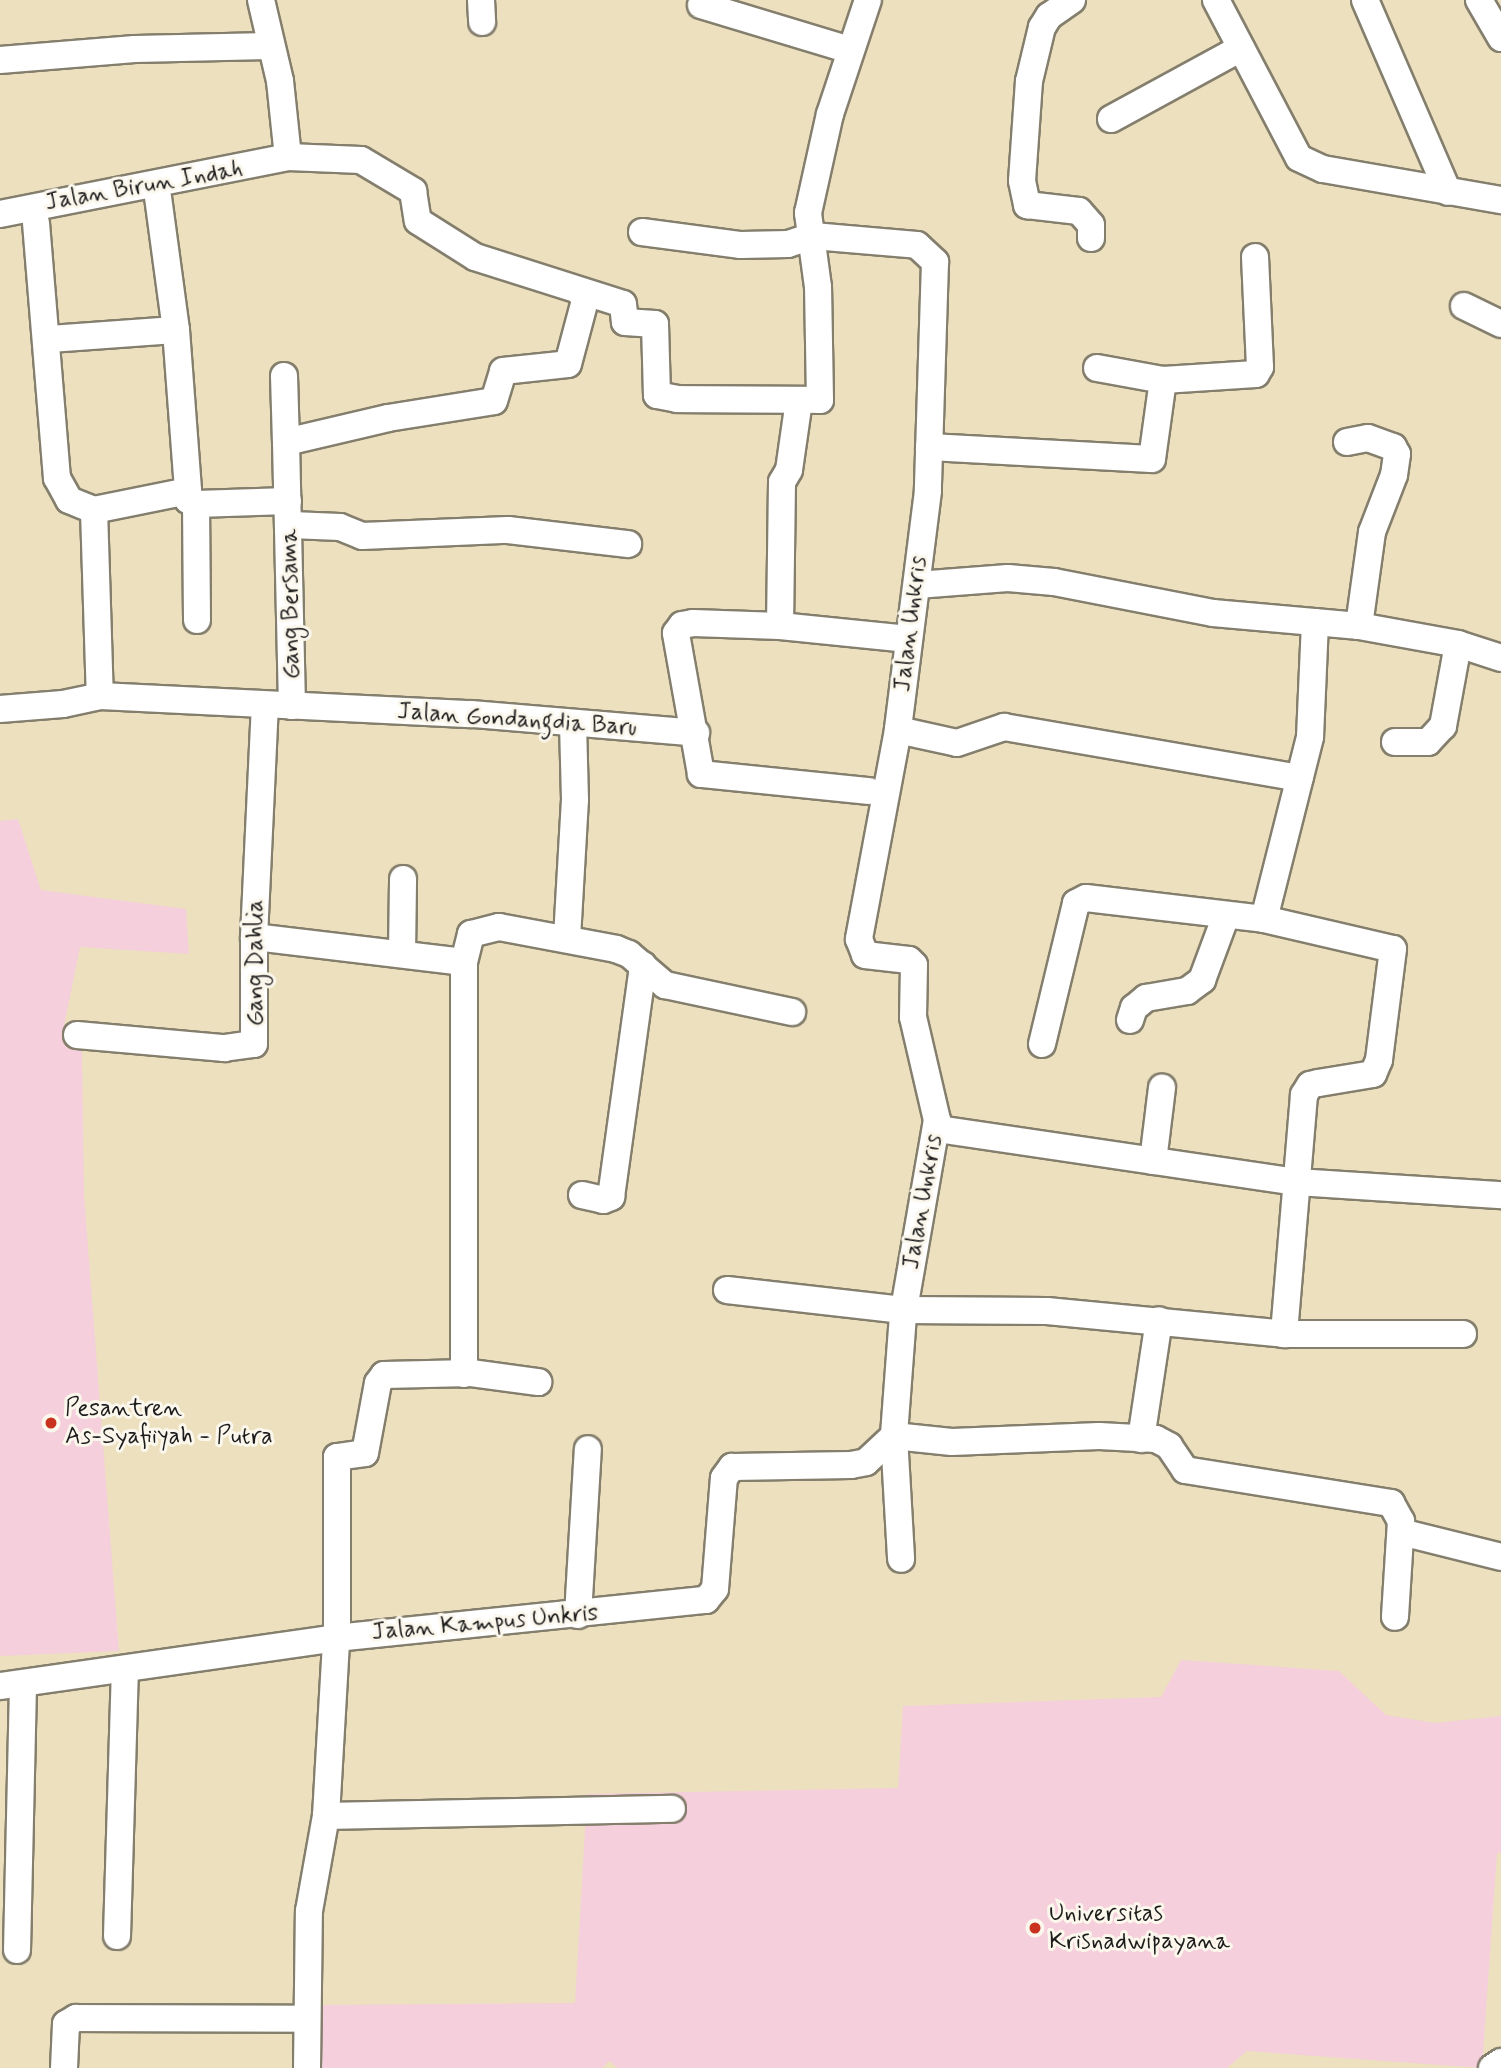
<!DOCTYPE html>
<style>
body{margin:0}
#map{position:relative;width:1501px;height:2068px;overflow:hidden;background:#ece0be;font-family:Mynerve,sans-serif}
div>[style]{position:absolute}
.built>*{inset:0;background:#f5cfdb}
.roads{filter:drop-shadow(2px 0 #847e6d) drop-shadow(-2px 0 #847e6d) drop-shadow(0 2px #847e6d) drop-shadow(0 -2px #847e6d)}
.street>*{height:26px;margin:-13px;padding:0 13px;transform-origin:13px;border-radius:13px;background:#fff}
.dots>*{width:19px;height:19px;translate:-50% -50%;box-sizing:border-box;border:4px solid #fbf7ec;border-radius:50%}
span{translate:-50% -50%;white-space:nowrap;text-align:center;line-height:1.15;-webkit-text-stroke:6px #fbf7ec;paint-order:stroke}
.street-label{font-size:24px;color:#1c1c1c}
.poi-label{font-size:24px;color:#1c1c1c}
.left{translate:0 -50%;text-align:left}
</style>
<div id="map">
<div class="built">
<i style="clip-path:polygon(18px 819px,41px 890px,186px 909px,189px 954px,80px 947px,62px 1036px,82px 1052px,84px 1195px,119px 1651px,0 1656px,0 821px)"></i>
<i style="clip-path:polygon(1181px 1660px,1339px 1671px,1386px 1715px,1435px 1723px,1501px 1716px,1501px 1853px,1497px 1853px,1482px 2068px,1247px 2051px,1227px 2068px,618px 2068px,609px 2061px,602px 2068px,317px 2068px,319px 2005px,575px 2003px,587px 1794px,898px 1788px,903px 1706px,1161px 1697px)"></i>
</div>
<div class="roads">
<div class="street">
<i style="left:261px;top:0;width:83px;rotate:76.8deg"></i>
<i style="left:280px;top:81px;width:76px;rotate:84deg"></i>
<i style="left:481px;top:0;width:22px;rotate:87deg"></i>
<i style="left:1072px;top:0;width:28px;rotate:145deg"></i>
<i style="left:1049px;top:16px;width:13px;rotate:122deg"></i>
<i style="left:1042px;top:27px;width:56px;rotate:103.5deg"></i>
<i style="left:1029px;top:81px;width:100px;rotate:94deg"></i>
<i style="left:1022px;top:181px;width:25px;rotate:78deg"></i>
<i style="left:1027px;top:205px;width:52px;rotate:6.6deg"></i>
<i style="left:1079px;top:211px;width:18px;rotate:49deg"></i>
<i style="left:1091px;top:225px;width:13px;rotate:90deg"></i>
<i style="left:1216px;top:0;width:178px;rotate:62.3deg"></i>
<i style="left:1299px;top:158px;width:26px;rotate:25deg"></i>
<i style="left:1323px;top:169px;width:181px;rotate:9.9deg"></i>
<i style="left:1365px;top:0;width:209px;rotate:66.6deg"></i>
<i style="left:1479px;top:0;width:44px;rotate:59.9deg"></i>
<i style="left:701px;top:5px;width:156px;rotate:16.8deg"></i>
<i style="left:0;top:60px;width:135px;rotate:-4.7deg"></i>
<i style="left:135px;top:49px;width:134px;rotate:-1.3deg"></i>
<i style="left:1111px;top:119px;width:148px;rotate:-28.6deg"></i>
<i style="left:158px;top:197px;width:134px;rotate:82.3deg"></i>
<i style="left:176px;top:330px;width:161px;rotate:85.7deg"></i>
<i style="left:0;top:214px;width:294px;rotate:-11.2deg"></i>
<i style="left:288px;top:157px;width:73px;rotate:2.4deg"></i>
<i style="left:361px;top:160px;width:61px;rotate:30.8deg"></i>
<i style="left:413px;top:191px;width:30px;rotate:81deg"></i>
<i style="left:418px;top:221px;width:67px;rotate:32.3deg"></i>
<i style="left:475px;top:257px;width:155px;rotate:17.6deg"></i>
<i style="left:623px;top:304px;width:18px;rotate:84deg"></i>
<i style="left:625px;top:322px;width:30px;rotate:4deg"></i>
<i style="left:655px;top:324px;width:71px;rotate:88.4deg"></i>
<i style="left:657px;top:395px;width:20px;rotate:11deg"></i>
<i style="left:677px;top:399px;width:143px;rotate:0.4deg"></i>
<i style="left:820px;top:400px;width:113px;rotate:-91deg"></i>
<i style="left:818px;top:287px;width:75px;rotate:-97.7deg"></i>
<i style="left:808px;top:213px;width:101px;rotate:-77.5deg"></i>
<i style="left:830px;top:114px;width:120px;rotate:-71.6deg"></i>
<i style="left:36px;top:223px;width:256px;rotate:85.3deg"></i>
<i style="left:57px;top:478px;width:25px;rotate:61deg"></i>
<i style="left:69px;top:500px;width:27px;rotate:22deg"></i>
<i style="left:94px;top:510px;width:96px;rotate:-11.4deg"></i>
<i style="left:188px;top:491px;width:9px;rotate:90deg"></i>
<i style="left:188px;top:500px;width:9px;rotate:27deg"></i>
<i style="left:196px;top:504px;width:92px;rotate:-1.9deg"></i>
<i style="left:642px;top:232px;width:100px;rotate:7.5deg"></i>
<i style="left:741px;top:245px;width:47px;rotate:-1.2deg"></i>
<i style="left:788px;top:244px;width:26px;rotate:-18deg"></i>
<i style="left:813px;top:236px;width:104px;rotate:4.9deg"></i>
<i style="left:917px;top:245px;width:25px;rotate:43deg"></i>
<i style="left:935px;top:262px;width:229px;rotate:91.8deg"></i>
<i style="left:928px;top:491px;width:241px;rotate:97.2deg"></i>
<i style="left:898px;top:730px;width:213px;rotate:100.6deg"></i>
<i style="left:859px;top:939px;width:17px;rotate:69deg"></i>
<i style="left:865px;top:955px;width:44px;rotate:6.5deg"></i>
<i style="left:909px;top:960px;width:7px;rotate:45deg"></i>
<i style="left:914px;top:965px;width:52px;rotate:91.1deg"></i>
<i style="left:913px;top:1017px;width:106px;rotate:76.9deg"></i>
<i style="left:937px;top:1120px;width:198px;rotate:99.9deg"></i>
<i style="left:903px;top:1315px;width:121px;rotate:94.3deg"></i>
<i style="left:894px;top:1436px;width:123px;rotate:86.7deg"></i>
<i style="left:1464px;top:306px;width:41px;rotate:25.9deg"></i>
<i style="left:49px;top:339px;width:127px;rotate:-4.1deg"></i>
<i style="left:284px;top:376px;width:66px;rotate:88.3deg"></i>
<i style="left:1163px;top:380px;width:93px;rotate:-3.7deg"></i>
<i style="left:1256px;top:374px;width:8px;rotate:-60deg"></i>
<i style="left:1260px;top:367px;width:110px;rotate:-92.6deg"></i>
<i style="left:1347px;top:442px;width:21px;rotate:-11deg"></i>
<i style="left:1368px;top:438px;width:27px;rotate:20deg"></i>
<i style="left:1393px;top:447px;width:8px;rotate:60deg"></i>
<i style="left:1397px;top:454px;width:21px;rotate:98deg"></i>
<i style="left:1394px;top:475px;width:61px;rotate:111.1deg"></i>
<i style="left:1372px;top:532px;width:95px;rotate:97.9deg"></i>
<i style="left:929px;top:447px;width:223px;rotate:3.1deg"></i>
<i style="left:1152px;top:459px;width:80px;rotate:-82.1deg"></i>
<i style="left:1163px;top:380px;width:67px;rotate:-169.7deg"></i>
<i style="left:196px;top:504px;width:116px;rotate:89.5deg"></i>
<i style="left:94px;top:510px;width:186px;rotate:88.2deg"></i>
<i style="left:291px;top:525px;width:49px;rotate:2.3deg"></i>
<i style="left:340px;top:527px;width:24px;rotate:22deg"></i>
<i style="left:362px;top:536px;width:146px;rotate:-2.4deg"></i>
<i style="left:508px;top:530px;width:121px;rotate:6.7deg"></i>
<i style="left:917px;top:585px;width:91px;rotate:-4.4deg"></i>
<i style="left:1008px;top:578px;width:46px;rotate:5deg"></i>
<i style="left:1054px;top:582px;width:162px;rotate:11deg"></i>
<i style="left:1213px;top:613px;width:147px;rotate:5.1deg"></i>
<i style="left:1359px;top:626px;width:101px;rotate:10.3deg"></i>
<i style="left:1458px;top:644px;width:45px;rotate:18deg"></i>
<i style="left:780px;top:626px;width:144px;rotate:-89.2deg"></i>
<i style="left:782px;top:482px;width:14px;rotate:-60deg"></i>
<i style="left:789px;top:470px;width:70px;rotate:-81.8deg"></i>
<i style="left:292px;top:706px;width:264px;rotate:-91.3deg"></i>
<i style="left:286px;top:442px;width:105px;rotate:-13.2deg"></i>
<i style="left:388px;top:418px;width:107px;rotate:-9.1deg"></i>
<i style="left:494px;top:401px;width:31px;rotate:-73deg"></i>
<i style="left:503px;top:371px;width:65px;rotate:-6.1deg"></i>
<i style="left:568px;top:364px;width:66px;rotate:-75.1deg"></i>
<i style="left:585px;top:300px;width:9px;rotate:-122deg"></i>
<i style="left:0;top:709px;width:63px;rotate:-4.5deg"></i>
<i style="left:63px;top:704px;width:38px;rotate:-12deg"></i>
<i style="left:100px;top:696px;width:372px;rotate:2.8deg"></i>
<i style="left:472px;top:714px;width:225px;rotate:4.8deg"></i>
<i style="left:898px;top:730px;width:60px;rotate:12.4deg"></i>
<i style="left:957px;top:743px;width:50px;rotate:-18.8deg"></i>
<i style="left:1004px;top:727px;width:300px;rotate:9.8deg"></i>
<i style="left:1395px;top:742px;width:33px"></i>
<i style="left:1428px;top:742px;width:22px;rotate:-47deg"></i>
<i style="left:1443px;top:726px;width:83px;rotate:-79.6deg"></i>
<i style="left:869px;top:791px;width:169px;rotate:-174.2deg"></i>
<i style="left:701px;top:774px;width:143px;rotate:-100.1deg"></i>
<i style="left:676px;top:633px;width:10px;rotate:-53deg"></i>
<i style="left:682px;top:625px;width:11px;rotate:-10deg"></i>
<i style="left:693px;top:623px;width:87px;rotate:2deg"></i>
<i style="left:780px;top:626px;width:129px;rotate:5.8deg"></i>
<i style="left:1264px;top:919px;width:188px;rotate:-75.8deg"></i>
<i style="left:1310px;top:737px;width:115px;rotate:-87.5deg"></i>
<i style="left:254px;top:937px;width:211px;rotate:6.8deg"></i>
<i style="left:567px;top:938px;width:138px;rotate:-86.7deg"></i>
<i style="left:575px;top:800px;width:77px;rotate:-91.5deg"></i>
<i style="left:402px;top:954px;width:75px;rotate:-89.2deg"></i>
<i style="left:1130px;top:1020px;width:13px;rotate:-72deg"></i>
<i style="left:1134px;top:1008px;width:16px;rotate:-40deg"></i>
<i style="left:1146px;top:998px;width:42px;rotate:-9.7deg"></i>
<i style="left:1187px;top:991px;width:19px;rotate:-36deg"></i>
<i style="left:1202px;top:980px;width:66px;rotate:-69.6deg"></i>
<i style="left:77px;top:1035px;width:148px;rotate:5.1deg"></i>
<i style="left:224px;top:1048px;width:30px;rotate:-8deg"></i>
<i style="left:254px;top:1044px;width:107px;rotate:-90deg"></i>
<i style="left:254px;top:937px;width:232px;rotate:-87.3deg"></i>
<i style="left:1042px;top:1044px;width:145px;rotate:-76.4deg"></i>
<i style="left:1076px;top:903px;width:11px;rotate:-27deg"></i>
<i style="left:1086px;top:898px;width:179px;rotate:6.7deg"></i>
<i style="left:1264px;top:919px;width:132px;rotate:13.1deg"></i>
<i style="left:1393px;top:949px;width:112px;rotate:97.2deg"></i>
<i style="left:1379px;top:1060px;width:15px;rotate:113deg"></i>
<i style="left:1373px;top:1074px;width:56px;rotate:170.7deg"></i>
<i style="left:1318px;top:1083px;width:8px;rotate:166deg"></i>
<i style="left:1310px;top:1085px;width:12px;rotate:121deg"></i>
<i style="left:1304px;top:1095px;width:240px;rotate:94.8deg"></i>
<i style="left:938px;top:1129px;width:364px;rotate:8.4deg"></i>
<i style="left:1298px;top:1182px;width:203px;rotate:3.7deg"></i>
<i style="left:1153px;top:1161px;width:74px;rotate:-83deg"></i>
<i style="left:582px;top:1195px;width:22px;rotate:13deg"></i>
<i style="left:603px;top:1200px;width:9px;rotate:-21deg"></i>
<i style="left:611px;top:1197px;width:234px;rotate:-82.1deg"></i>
<i style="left:727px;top:1290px;width:177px;rotate:6.5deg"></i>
<i style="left:903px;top:1310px;width:144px;rotate:0.4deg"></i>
<i style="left:1047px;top:1311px;width:238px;rotate:5.5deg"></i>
<i style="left:1284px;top:1334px;width:179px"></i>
<i style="left:464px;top:1374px;width:412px;rotate:-90deg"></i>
<i style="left:464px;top:962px;width:29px;rotate:-76deg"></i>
<i style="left:471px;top:934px;width:29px;rotate:-14deg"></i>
<i style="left:499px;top:927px;width:119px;rotate:10.6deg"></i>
<i style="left:616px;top:949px;width:14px;rotate:21deg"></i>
<i style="left:629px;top:954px;width:48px;rotate:40.7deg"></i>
<i style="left:665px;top:985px;width:130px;rotate:12deg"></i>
<i style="left:894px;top:1436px;width:58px;rotate:5.9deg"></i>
<i style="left:952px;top:1442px;width:147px;rotate:-2.3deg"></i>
<i style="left:1099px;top:1436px;width:57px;rotate:3deg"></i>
<i style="left:1156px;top:1439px;width:15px;rotate:28deg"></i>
<i style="left:1169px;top:1446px;width:29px;rotate:56deg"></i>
<i style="left:1185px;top:1470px;width:209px;rotate:9.1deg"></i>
<i style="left:1391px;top:1503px;width:21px;rotate:61deg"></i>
<i style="left:1401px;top:1521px;width:96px;rotate:93.6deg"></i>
<i style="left:1141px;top:1439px;width:120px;rotate:-81.4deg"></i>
<i style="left:1401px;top:1532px;width:103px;rotate:14deg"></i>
<i style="left:578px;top:1615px;width:166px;rotate:-86.6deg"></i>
<i style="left:0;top:1686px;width:339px;rotate:-8.1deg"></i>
<i style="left:336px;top:1638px;width:372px;rotate:-5.9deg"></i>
<i style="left:706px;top:1600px;width:14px;rotate:-51deg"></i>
<i style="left:715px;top:1589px;width:111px;rotate:-85.4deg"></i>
<i style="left:724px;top:1478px;width:14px;rotate:-54deg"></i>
<i style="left:732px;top:1467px;width:119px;rotate:-1deg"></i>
<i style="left:851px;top:1465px;width:15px;rotate:-11deg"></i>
<i style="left:866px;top:1462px;width:38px;rotate:-43deg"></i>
<i style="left:326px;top:1816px;width:346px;rotate:-1.2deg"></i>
<i style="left:117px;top:1936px;width:265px;rotate:-88.3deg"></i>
<i style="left:17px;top:1950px;width:266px;rotate:-88.7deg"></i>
<i style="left:64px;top:2068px;width:44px;rotate:-87.4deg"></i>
<i style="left:66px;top:2024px;width:12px;rotate:-31deg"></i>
<i style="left:76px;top:2018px;width:231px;rotate:0.2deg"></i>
<i style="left:307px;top:2068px;width:157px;rotate:-89.3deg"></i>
<i style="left:309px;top:1911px;width:97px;rotate:-79.9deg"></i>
<i style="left:326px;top:1816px;width:192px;rotate:-86.7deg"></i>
<i style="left:337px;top:1624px;width:167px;rotate:-90deg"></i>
<i style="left:337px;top:1457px;width:28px;rotate:-8deg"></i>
<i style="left:365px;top:1453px;width:71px;rotate:-79.5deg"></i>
<i style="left:378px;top:1383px;width:10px;rotate:-53deg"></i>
<i style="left:384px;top:1375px;width:87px;rotate:-1.3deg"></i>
<i style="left:471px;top:1373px;width:68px;rotate:7.7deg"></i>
<i style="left:1492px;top:2068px;width:11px;rotate:-34deg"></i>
</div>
</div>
<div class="dots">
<i style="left:51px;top:1423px;background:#c8321e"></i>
<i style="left:1035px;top:1928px;background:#c8321e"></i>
</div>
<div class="street-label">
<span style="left:144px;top:186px;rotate:-10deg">Jalan Birun Indah</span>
<span style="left:291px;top:604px;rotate:-91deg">Gang Bersama</span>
<span style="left:911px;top:624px;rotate:-83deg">Jalan Unkris</span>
<span style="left:517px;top:720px;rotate:4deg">Jalan Gondangdia Baru</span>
<span style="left:256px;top:963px;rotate:-90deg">Gang Dahlia</span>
<span style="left:923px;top:1202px;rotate:-80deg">Jalan Unkris</span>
<span style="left:485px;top:1623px;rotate:-5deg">Jalan Kampus Unkris</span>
</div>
<div class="poi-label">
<span class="left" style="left:65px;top:1423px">Pesantren<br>As-Syafiiyah - Putra</span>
<span class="left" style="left:1049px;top:1928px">Universitas<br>Krisnadwipayana</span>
</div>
</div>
